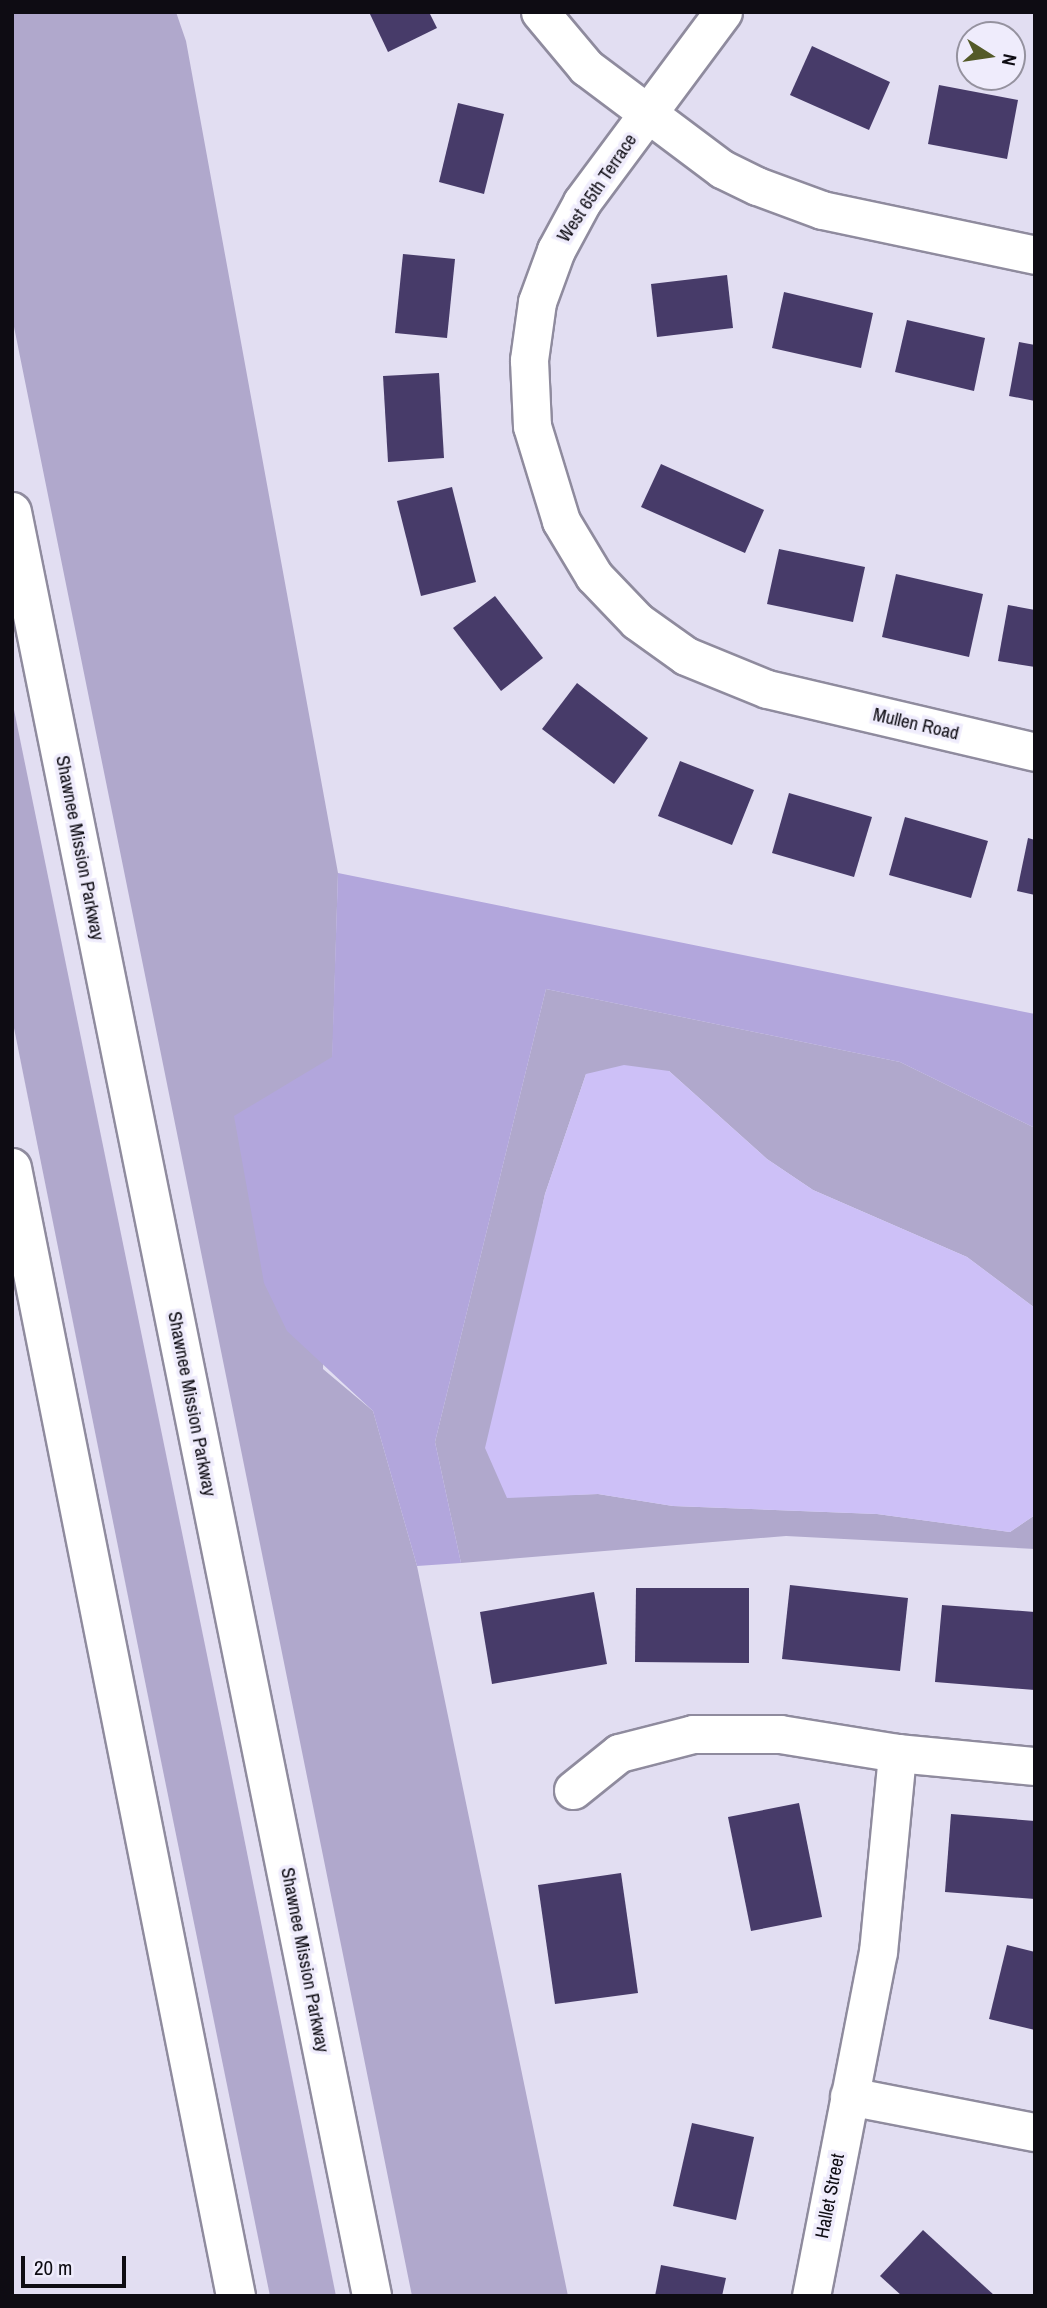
<!DOCTYPE html>
<style>
body{margin:0}
#map{position:relative;width:1047px;height:2308px;overflow:hidden;background:#e2def2;font-family:"Archivo Narrow",sans-serif}
div>[style]{position:absolute}
.green>*{inset:0;background:#b0a8cc}
.forest>*{inset:0;background:#b2a6dc}
.water>*{inset:0;background:#cdc0f7}
.building>*{inset:0;background:#473b69}
.roads{filter:drop-shadow(2px 0 #8f8b9e) drop-shadow(-2px 0 #8f8b9e) drop-shadow(0 2px #8f8b9e) drop-shadow(0 -2px #8f8b9e)}
.minor>*{height:37px;margin:-18.5px;padding:0 18.5px;transform-origin:18.5px;border-radius:18.5px;background:#fff}
.highway>*{height:38px;margin:-19px;padding:0 19px;transform-origin:19px;border-radius:19px;background:#fff}
span{translate:-50% -50%;white-space:nowrap;text-align:center;line-height:1.15;-webkit-text-stroke:7px #efecfc;paint-order:stroke}
.street-label{font-size:19px;color:#0e0c13}
.frame{position:absolute;inset:0;border:14px solid #0e0c13;pointer-events:none}
.north{position:absolute;left:956px;top:21px;width:70px;height:70px;box-sizing:border-box;background:#efecfc;border:2px solid #95929f;border-radius:50%;rotate:102deg;font-size:19px;font-weight:700;line-height:28px;text-align:center;color:#0e0c13}
.north::after{content:'';display:block;margin:auto;width:24px;height:32px;background:#545a28;clip-path:polygon(50% 0,100% 100%,50% 72%,0 100%)}
.scale{position:absolute;left:21px;top:2256px;width:105px;height:32px;box-sizing:border-box;border:4px solid #0e0c13;border-top:0;padding-left:9px;font-size:21px;line-height:24px;white-space:nowrap;color:#0e0c13;-webkit-text-stroke:5px #efecfc;paint-order:stroke}
</style>
<div id="map">
<div class="green">
<i style="clip-path:polygon(12px 12px,176px 12px,186px 41px,338px 873px,323px 1369px,373px 1411px,417px 1566px,568px 2296px,412px 2296px,12px 317px)"></i>
<i style="clip-path:polygon(12px 700px,226px 1748px,336px 2296px,270px 2296px,160px 1756px,12px 1018px)"></i>
<i style="clip-path:polygon(546px 989px,900px 1062px,1035px 1128px,1035px 1308px,967px 1257px,813px 1190px,767px 1159px,669px 1071px,586px 1074px,545px 1194px,506px 1375px,507px 1497px,598px 1494px,673px 1506px,877px 1514px,1010px 1532px,1035px 1515px,1035px 1549px,786px 1536px,461px 1563px,435px 1442px)"></i>
</div>
<div class="forest">
<i style="clip-path:polygon(338px 873px,1035px 1014px,1035px 1128px,900px 1062px,546px 989px,435px 1442px,461px 1563px,417px 1566px,373px 1411px,287px 1331px,264px 1283px,234px 1116px,332px 1057px)"></i>
</div>
<div class="water">
<i style="clip-path:polygon(624px 1065px,669px 1071px,767px 1159px,813px 1190px,967px 1257px,1035px 1308px,1035px 1515px,1010px 1532px,877px 1514px,673px 1506px,598px 1494px,507px 1498px,485px 1448px,545px 1194px,586px 1074px)"></i>
</div>
<div class="building">
<i style="clip-path:polygon(369px 12px,429px 12px,437px 28px,388px 52px)"></i>
<i style="clip-path:polygon(812px 46px,890px 82px,869px 130px,790px 95px)"></i>
<i style="clip-path:polygon(939px 85px,1018px 100px,1007px 159px,928px 144px)"></i>
<i style="clip-path:polygon(458px 103px,504px 114px,484px 194px,439px 182px)"></i>
<i style="clip-path:polygon(403px 254px,455px 259px,447px 338px,395px 333px)"></i>
<i style="clip-path:polygon(727px 275px,733px 328px,657px 337px,651px 284px)"></i>
<i style="clip-path:polygon(784px 292px,873px 313px,861px 368px,772px 348px)"></i>
<i style="clip-path:polygon(907px 320px,985px 338px,974px 391px,895px 372px)"></i>
<i style="clip-path:polygon(1019px 342px,1035px 345px,1035px 401px,1009px 396px)"></i>
<i style="clip-path:polygon(439px 373px,444px 458px,388px 462px,383px 376px)"></i>
<i style="clip-path:polygon(661px 464px,764px 510px,745px 553px,641px 507px)"></i>
<i style="clip-path:polygon(452px 487px,476px 582px,421px 596px,397px 501px)"></i>
<i style="clip-path:polygon(779px 549px,865px 567px,853px 622px,767px 604px)"></i>
<i style="clip-path:polygon(896px 574px,983px 594px,969px 657px,882px 637px)"></i>
<i style="clip-path:polygon(495px 596px,543px 658px,501px 691px,453px 628px)"></i>
<i style="clip-path:polygon(1008px 605px,1035px 610px,1035px 667px,998px 661px)"></i>
<i style="clip-path:polygon(577px 683px,648px 738px,614px 784px,542px 729px)"></i>
<i style="clip-path:polygon(680px 761px,754px 790px,732px 845px,658px 816px)"></i>
<i style="clip-path:polygon(789px 793px,872px 817px,854px 877px,772px 853px)"></i>
<i style="clip-path:polygon(905px 817px,988px 841px,971px 898px,889px 875px)"></i>
<i style="clip-path:polygon(1028px 838px,1035px 840px,1035px 895px,1017px 891px)"></i>
<i style="clip-path:polygon(790px 1585px,908px 1598px,900px 1671px,782px 1659px)"></i>
<i style="clip-path:polygon(636px 1588px,749px 1588px,749px 1663px,635px 1662px)"></i>
<i style="clip-path:polygon(594px 1592px,607px 1664px,492px 1684px,480px 1612px)"></i>
<i style="clip-path:polygon(942px 1605px,1035px 1612px,1035px 1690px,935px 1682px)"></i>
<i style="clip-path:polygon(799px 1803px,822px 1917px,751px 1931px,728px 1817px)"></i>
<i style="clip-path:polygon(951px 1814px,1035px 1821px,1035px 1899px,945px 1892px)"></i>
<i style="clip-path:polygon(621px 1873px,638px 1993px,555px 2004px,538px 1885px)"></i>
<i style="clip-path:polygon(1007px 1945px,1035px 1952px,1035px 2030px,989px 2019px)"></i>
<i style="clip-path:polygon(692px 2123px,754px 2137px,736px 2220px,673px 2206px)"></i>
<i style="clip-path:polygon(923px 2230px,995px 2296px,902px 2296px,880px 2276px)"></i>
<i style="clip-path:polygon(661px 2265px,726px 2278px,722px 2296px,655px 2296px)"></i>
</div>
<div class="roads">
<div class="minor">
<i style="left:540px;top:12px;width:72px;rotate:50.1deg"></i>
<i style="left:586px;top:67px;width:170px;rotate:36.9deg"></i>
<i style="left:722px;top:169px;width:39px;rotate:26deg"></i>
<i style="left:757px;top:186px;width:69px;rotate:20.3deg"></i>
<i style="left:822px;top:210px;width:218px;rotate:11.9deg"></i>
<i style="left:723px;top:12px;width:237px;rotate:126.6deg"></i>
<i style="left:582px;top:202px;width:55px;rotate:118.4deg"></i>
<i style="left:556px;top:250px;width:55px;rotate:110.1deg"></i>
<i style="left:537px;top:302px;width:59px;rotate:97.9deg"></i>
<i style="left:529px;top:360px;width:66px;rotate:87.4deg"></i>
<i style="left:532px;top:426px;width:99px;rotate:73deg"></i>
<i style="left:561px;top:521px;width:64px;rotate:59deg"></i>
<i style="left:594px;top:576px;width:62px;rotate:46.3deg"></i>
<i style="left:637px;top:621px;width:60px;rotate:35.5deg"></i>
<i style="left:686px;top:656px;width:87px;rotate:22.2deg"></i>
<i style="left:767px;top:689px;width:275px;rotate:13.2deg"></i>
<i style="left:573px;top:1790px;width:59px;rotate:-38.8deg"></i>
<i style="left:619px;top:1753px;width:76px;rotate:-14.4deg"></i>
<i style="left:693px;top:1734px;width:87px"></i>
<i style="left:780px;top:1734px;width:119px;rotate:9.2deg"></i>
<i style="left:897px;top:1753px;width:139px;rotate:5.4deg"></i>
<i style="left:849px;top:2096px;width:189px;rotate:11deg"></i>
<i style="left:811px;top:2296px;width:350px;rotate:-79deg"></i>
<i style="left:878px;top:1952px;width:200px;rotate:-84.5deg"></i>
</div>
<div class="highway">
<i style="left:12px;top:512px;width:1820px;rotate:78.59deg"></i>
<i style="left:12px;top:1168px;width:1150px;rotate:78.77deg"></i>
</div>
</div>
<div class="street-label">
<span style="left:597px;top:188px;rotate:-56deg">West 65th Terrace</span>
<span style="left:916px;top:724px;rotate:13deg">Mullen Road</span>
<span style="left:80px;top:848px;rotate:79deg">Shawnee Mission Parkway</span>
<span style="left:192px;top:1404px;rotate:79deg">Shawnee Mission Parkway</span>
<span style="left:305px;top:1960px;rotate:79deg">Shawnee Mission Parkway</span>
<span style="left:830px;top:2196px;rotate:-79deg">Hallet Street</span>
</div>
<div class="frame"></div>
<div class="north">N</div>
<div class="scale">20 m</div>
</div>
